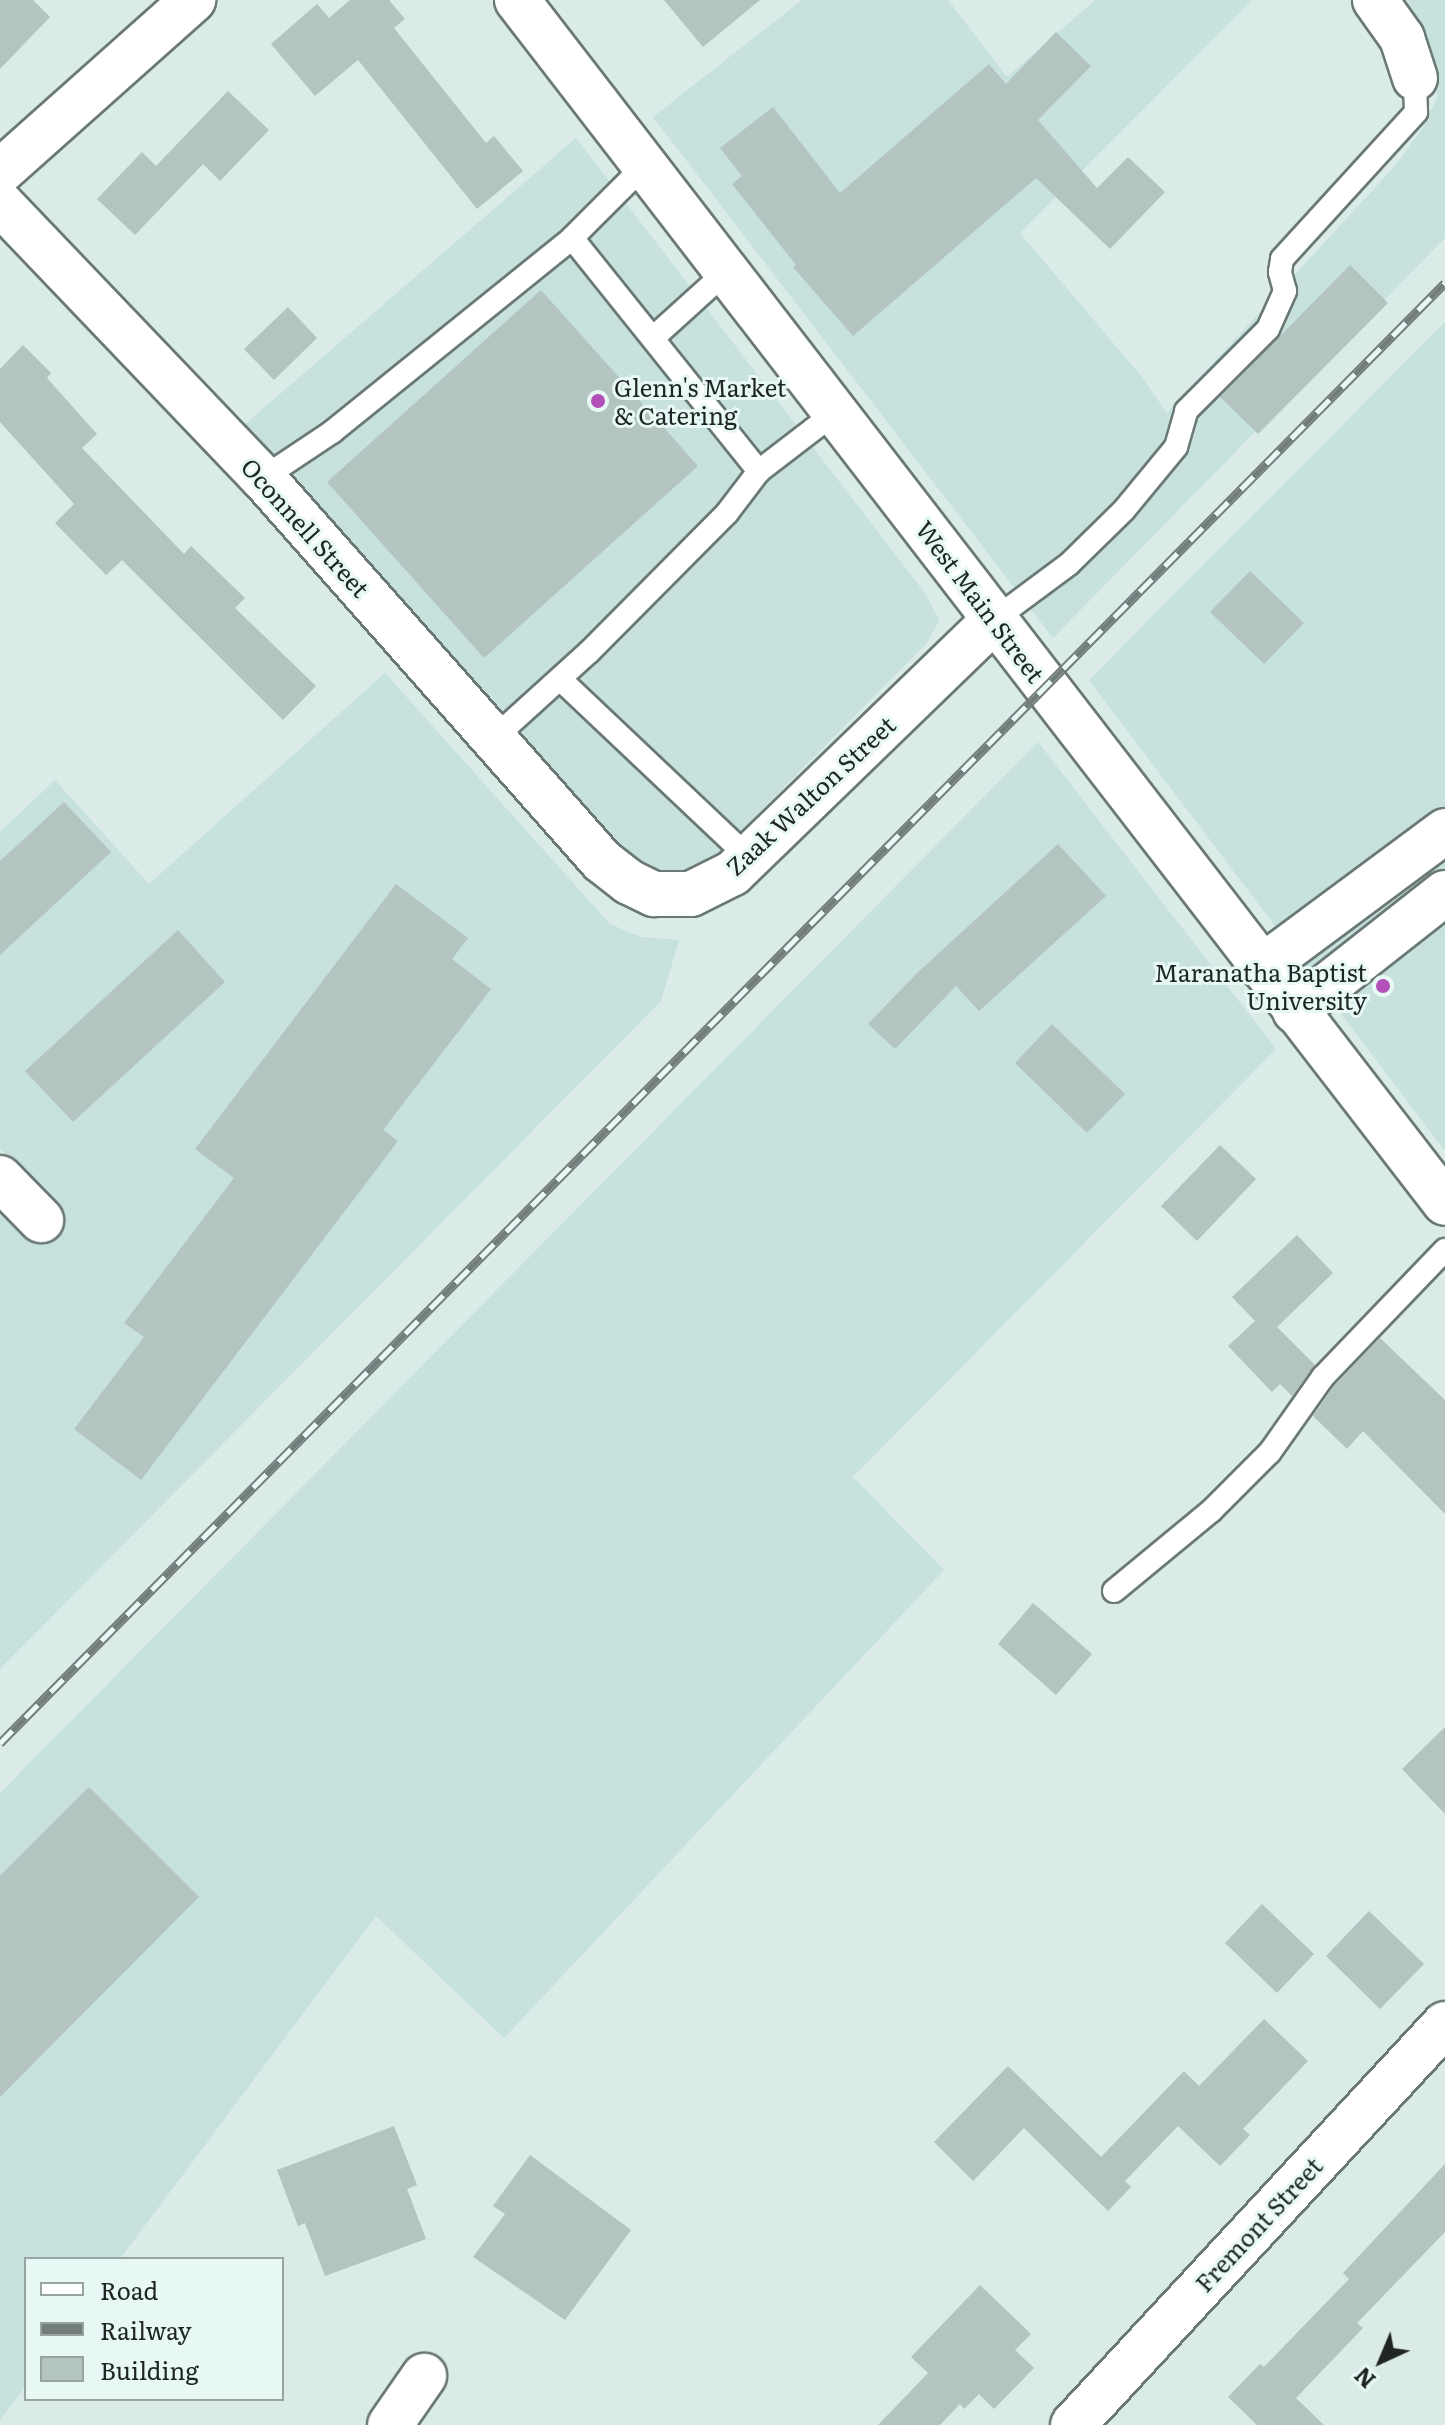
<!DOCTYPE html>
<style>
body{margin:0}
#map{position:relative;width:1445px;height:2425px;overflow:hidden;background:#daebe8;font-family:Literata,serif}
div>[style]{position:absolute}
.built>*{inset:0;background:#c7e1dc}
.building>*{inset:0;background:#b4c4c1}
.roads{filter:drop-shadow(2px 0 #6a7976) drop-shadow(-2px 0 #6a7976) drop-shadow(0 2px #6a7976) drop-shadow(0 -2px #6a7976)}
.service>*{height:22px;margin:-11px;padding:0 11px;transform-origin:11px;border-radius:11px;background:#fff}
.minor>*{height:44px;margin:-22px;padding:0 22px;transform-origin:22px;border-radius:22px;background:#fff}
.primary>*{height:44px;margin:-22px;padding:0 22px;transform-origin:22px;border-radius:22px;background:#fff}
.rail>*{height:9px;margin-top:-4.5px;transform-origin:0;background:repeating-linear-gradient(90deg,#e7f8f5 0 18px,#737e7c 0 36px);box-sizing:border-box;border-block:2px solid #737e7c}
.dots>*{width:22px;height:22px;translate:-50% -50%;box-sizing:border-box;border:4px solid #e7f8f5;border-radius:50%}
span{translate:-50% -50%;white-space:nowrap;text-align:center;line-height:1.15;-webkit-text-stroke:6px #e7f8f5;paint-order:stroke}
.poi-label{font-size:24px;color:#1f2524}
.left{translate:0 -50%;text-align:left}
.right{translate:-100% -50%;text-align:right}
.street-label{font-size:24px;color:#1f2524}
.legend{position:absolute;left:24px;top:2257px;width:260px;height:144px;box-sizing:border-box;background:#e7f8f5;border:2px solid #97a4a1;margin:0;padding:10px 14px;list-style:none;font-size:24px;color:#1f2524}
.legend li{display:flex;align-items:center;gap:16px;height:40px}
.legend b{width:40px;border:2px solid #97a4a1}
.north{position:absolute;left:1341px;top:2321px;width:80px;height:80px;-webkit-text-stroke:6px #e7f8f5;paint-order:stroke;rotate:224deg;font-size:22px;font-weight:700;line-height:32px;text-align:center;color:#1f2524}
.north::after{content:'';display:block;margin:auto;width:28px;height:36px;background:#1f2524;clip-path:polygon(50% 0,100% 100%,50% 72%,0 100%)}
</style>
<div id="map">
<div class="built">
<i style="clip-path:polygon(802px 0,948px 0,1007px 77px,1095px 0,1252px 0,1020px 233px,1142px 377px,1167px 413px,1396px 165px,1424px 126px,1437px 97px,1434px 63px,1429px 43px,1407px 0,1445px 0,1445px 238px,1053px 638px,653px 117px)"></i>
<i style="clip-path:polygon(576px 138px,927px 596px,939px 621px,926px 644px,701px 871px,637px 876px,243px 426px)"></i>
<i style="clip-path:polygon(1445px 322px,1445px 1151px,1089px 680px)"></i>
<i style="clip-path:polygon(385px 673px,610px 924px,641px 937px,679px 940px,661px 1001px,0 1669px,0 1217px,24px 1173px,0 1149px,0 832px,55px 780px,149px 884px)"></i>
<i style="clip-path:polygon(1038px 742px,1276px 1049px,853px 1477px,944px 1570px,504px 2038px,376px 1916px,120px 2259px,26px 2259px,26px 2385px,0 2420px,0 1793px)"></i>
</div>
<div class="building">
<i style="clip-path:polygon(0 0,33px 0,50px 17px,0 69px)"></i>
<i style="clip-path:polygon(350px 0,389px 0,405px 19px,394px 28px,486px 143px,494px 136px,523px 171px,477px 209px,358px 60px,315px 96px,271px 44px,317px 4px,329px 18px)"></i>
<i style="clip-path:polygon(664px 0,760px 0,703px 47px)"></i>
<i style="clip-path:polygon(1056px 32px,1091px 66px,1038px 120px,1097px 188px,1128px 157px,1165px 192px,1110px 249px,1036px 178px,853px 336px,793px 267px,796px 265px,732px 184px,742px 176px,720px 148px,773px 107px,840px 193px,989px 64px,1006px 84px)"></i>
<i style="clip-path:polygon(228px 91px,269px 130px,220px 181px,203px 164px,135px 235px,97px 199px,142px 152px,156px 166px)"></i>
<i style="clip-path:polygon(1350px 265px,1388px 303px,1258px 434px,1220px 397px)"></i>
<i style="clip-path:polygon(541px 290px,698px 466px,484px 658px,327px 482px)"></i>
<i style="clip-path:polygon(288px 307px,317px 338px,274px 380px,244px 349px)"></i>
<i style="clip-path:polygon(23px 345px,51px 373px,47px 378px,97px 434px,82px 448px,184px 554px,191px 546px,245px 598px,235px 608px,316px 686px,283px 720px,122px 560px,106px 575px,55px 523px,74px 504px,0 422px,0 369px)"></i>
<i style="clip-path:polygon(1250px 571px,1304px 623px,1264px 664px,1210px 612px)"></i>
<i style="clip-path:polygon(64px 802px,111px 852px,0 955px,0 861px)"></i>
<i style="clip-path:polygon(1058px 844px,1106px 896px,979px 1011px,956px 986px,895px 1049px,868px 1024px,916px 974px)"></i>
<i style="clip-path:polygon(396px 884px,468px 938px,452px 959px,491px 989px,383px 1130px,398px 1141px,141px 1480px,74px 1429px,144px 1337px,124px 1323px,234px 1178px,195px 1149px)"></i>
<i style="clip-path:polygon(178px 930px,225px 982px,73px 1122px,25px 1071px)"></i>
<i style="clip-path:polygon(1052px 1024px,1125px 1094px,1087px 1133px,1015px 1063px)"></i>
<i style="clip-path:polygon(1220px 1145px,1256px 1179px,1197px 1241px,1161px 1206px)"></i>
<i style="clip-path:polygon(1297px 1235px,1333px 1273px,1277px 1327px,1315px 1365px,1292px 1396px,1280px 1384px,1272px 1392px,1228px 1346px,1255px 1321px,1232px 1297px)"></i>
<i style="clip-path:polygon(1380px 1338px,1445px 1400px,1445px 1514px,1363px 1431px,1347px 1449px,1313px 1416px,1334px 1386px)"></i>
<i style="clip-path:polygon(1033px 1603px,1092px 1654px,1056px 1695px,998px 1644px)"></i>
<i style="clip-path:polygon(1445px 1727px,1445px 1814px,1402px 1769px)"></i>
<i style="clip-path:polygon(89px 1787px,199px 1897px,0 2097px,0 1876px)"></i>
<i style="clip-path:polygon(1262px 1904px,1314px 1954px,1277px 1993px,1225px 1943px)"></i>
<i style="clip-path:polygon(1369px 1911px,1424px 1964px,1380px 2009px,1326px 1956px)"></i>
<i style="clip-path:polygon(1264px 2019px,1308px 2061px,1243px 2129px,1250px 2135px,1220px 2166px,1178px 2126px,1125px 2181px,1131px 2187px,1108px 2211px,1024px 2128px,973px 2181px,934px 2142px,1008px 2066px,1101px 2157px,1184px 2071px,1199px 2086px)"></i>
<i style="clip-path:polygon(394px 2126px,417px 2185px,407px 2189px,426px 2239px,325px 2276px,305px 2223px,298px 2226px,277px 2170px)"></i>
<i style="clip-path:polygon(530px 2155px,631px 2230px,565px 2320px,473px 2257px,505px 2214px,493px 2206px)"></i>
<i style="clip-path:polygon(1445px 2164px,1445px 2232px,1357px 2323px,1363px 2328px,1296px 2398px,1324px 2425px,1257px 2425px,1228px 2397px,1260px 2364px,1264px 2367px,1349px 2279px,1343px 2273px)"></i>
<i style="clip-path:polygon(980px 2285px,1031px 2334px,1015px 2350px,1034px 2368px,994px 2409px,979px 2394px,964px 2409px,960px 2404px,940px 2425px,878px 2425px,928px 2373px,911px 2357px)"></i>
</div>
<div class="roads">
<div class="service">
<i style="left:645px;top:165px;width:103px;rotate:135deg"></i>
<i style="left:572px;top:238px;width:299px;rotate:51.3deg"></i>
<i style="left:759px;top:471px;width:97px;rotate:-37.5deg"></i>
<i style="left:653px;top:338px;width:100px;rotate:-42.2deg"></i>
<i style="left:263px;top:478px;width:83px;rotate:-33.7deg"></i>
<i style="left:332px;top:432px;width:309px;rotate:-38.9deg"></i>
<i style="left:995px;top:619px;width:92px;rotate:-36.6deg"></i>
<i style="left:1069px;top:564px;width:77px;rotate:-44.5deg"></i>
<i style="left:1124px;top:510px;width:82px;rotate:-50.5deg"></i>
<i style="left:1176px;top:447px;width:37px;rotate:-74deg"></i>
<i style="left:1186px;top:411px;width:116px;rotate:-45deg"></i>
<i style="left:1268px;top:329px;width:42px;rotate:-65.9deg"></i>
<i style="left:1285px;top:291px;width:20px;rotate:-105deg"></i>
<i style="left:1280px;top:272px;width:13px;rotate:-81deg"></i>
<i style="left:1282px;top:259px;width:199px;rotate:-47.6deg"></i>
<i style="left:1416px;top:112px;width:34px;rotate:-92deg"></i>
<i style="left:560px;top:679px;width:260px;rotate:43.4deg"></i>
<i style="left:493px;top:739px;width:130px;rotate:-42.2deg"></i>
<i style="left:589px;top:652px;width:196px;rotate:-45.2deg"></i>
<i style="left:727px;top:513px;width:53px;rotate:-52.7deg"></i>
<i style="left:1114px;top:1591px;width:126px;rotate:-39.5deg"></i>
<i style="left:1211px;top:1511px;width:83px;rotate:-45deg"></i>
<i style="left:1270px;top:1452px;width:92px;rotate:-54.8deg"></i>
<i style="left:1323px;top:1377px;width:176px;rotate:-46.2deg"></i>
</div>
<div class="minor">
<i style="left:1375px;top:0;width:47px;rotate:54.6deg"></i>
<i style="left:1402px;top:38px;width:42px;rotate:72deg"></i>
<i style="left:0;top:172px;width:259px;rotate:-41.7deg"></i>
<i style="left:0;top:203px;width:381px;rotate:46.3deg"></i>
<i style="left:263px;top:478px;width:511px;rotate:48.49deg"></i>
<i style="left:602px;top:861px;width:34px;rotate:38deg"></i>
<i style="left:629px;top:882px;width:28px;rotate:26deg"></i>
<i style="left:654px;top:894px;width:37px"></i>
<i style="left:691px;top:894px;width:47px;rotate:-26.6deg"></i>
<i style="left:733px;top:873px;width:365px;rotate:-44.1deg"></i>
<i style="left:1262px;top:967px;width:228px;rotate:-36.6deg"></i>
<i style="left:1295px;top:1011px;width:191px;rotate:-38.2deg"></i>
<i style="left:0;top:1178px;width:59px;rotate:45.7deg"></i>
<i style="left:390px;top:2425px;width:60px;rotate:-55.2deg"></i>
<i style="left:1073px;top:2425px;width:547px;rotate:-47.15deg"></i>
</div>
<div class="primary">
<i style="left:517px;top:0;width:1519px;rotate:52.35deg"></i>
</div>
</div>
<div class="rail">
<i style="left:0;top:1743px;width:2054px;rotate:-45.3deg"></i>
</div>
<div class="dots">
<i style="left:598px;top:401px;background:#b151b9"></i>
<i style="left:1383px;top:986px;background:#b151b9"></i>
</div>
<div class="poi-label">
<span class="left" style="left:614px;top:401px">Glenn's Market<br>&amp; Catering</span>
<span class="right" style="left:1367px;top:986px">Maranatha Baptist<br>University</span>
</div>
<div class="street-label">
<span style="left:306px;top:527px;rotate:48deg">Oconnell Street</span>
<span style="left:981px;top:601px;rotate:53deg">West Main Street</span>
<span style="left:810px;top:795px;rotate:-43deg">Zaak Walton Street</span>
<span style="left:1258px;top:2224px;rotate:-47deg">Fremont Street</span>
</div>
<ul class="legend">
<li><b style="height:10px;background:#fff"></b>Road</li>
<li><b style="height:10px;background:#737e7c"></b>Railway</li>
<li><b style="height:22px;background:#b4c4c1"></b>Building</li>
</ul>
<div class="north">N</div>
</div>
